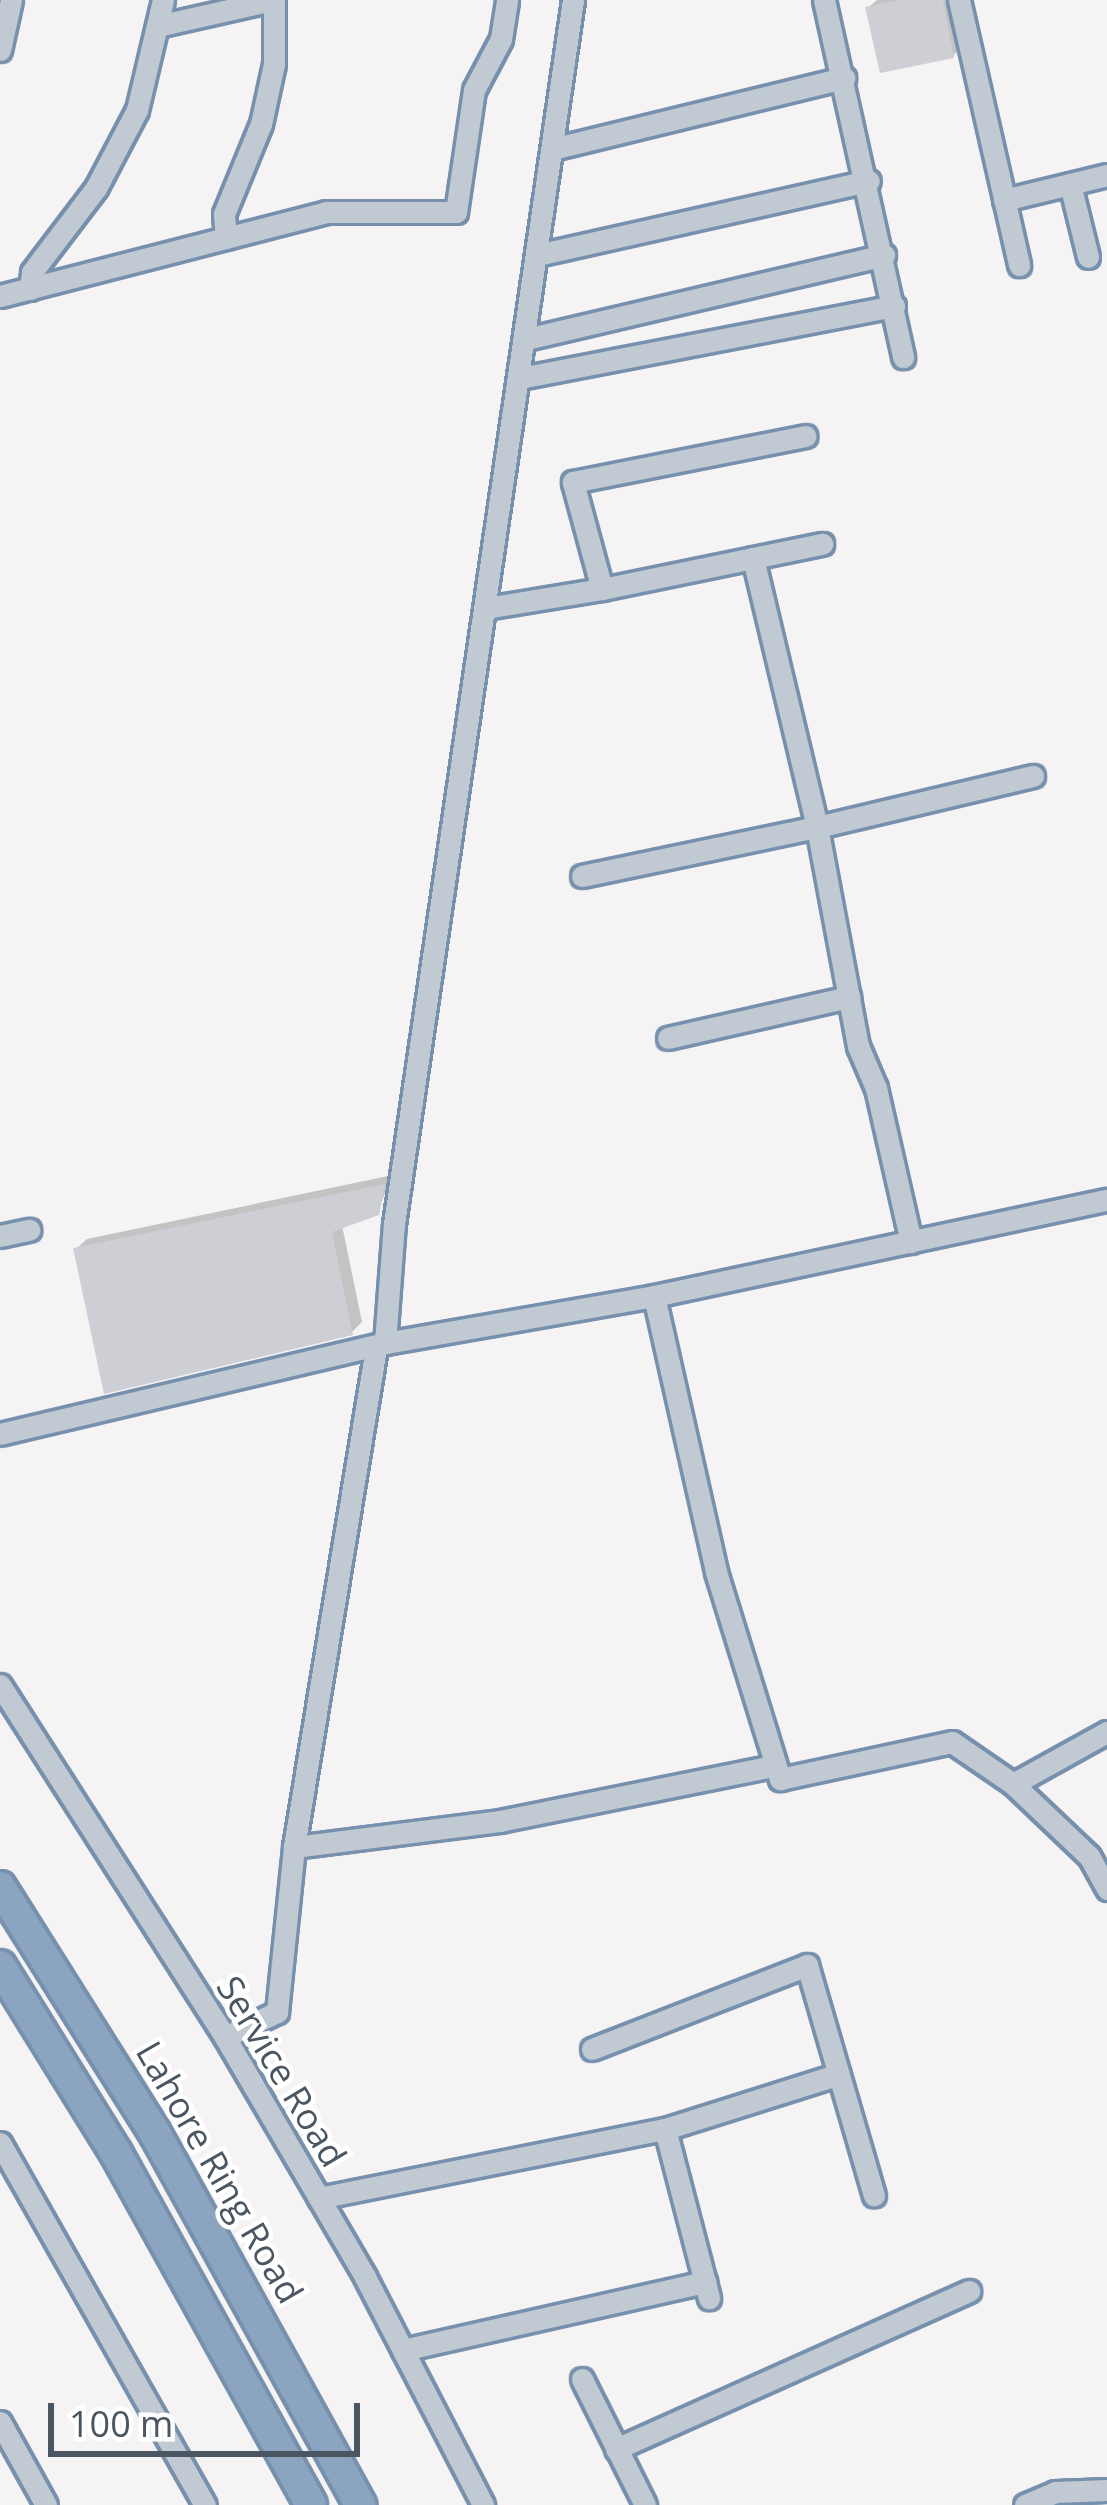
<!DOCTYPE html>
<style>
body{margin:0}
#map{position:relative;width:1107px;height:2505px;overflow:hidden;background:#f5f3f3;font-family:"Open Sans",sans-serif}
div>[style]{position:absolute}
.shadow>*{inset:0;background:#0003}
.building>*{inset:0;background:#cdcfd5}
.roads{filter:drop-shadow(3px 0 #7690ad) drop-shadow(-3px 0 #7690ad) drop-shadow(0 3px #7690ad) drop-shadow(0 -3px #7690ad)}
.minor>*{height:21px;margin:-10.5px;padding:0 10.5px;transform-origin:10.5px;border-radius:10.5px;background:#c1cad2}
.highway>*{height:30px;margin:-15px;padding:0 15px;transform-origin:15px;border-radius:15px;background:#8ba5c1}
span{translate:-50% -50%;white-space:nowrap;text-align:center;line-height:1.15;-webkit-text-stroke:9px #fff;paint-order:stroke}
.street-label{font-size:36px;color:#4a5661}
.scale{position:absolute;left:48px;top:2403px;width:312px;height:54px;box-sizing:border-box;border:6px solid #4a5661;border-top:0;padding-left:15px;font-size:36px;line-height:42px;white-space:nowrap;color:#4a5661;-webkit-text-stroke:9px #fff;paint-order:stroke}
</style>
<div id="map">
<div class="shadow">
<i style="clip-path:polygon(877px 0,954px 0,963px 45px,953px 56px,868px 8px)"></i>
<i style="clip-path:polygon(393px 1175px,377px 1212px,342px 1225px,362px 1322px,352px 1332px,76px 1249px,87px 1239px)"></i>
</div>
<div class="building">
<i style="clip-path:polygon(900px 0,943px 0,954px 58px,880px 73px,865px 7px)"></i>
<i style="clip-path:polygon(385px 1184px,379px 1215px,332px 1232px,353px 1335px,104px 1394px,73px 1248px)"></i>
</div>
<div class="roads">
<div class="minor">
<i style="left:824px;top:0;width:366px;rotate:77.5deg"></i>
<i style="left:959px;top:0;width:272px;rotate:77.2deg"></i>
<i style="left:162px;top:25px;width:114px;rotate:-12.7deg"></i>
<i style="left:0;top:50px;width:51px;rotate:-77.6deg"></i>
<i style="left:552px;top:149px;width:301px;rotate:-13.7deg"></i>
<i style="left:1070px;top:184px;width:75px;rotate:76.1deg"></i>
<i style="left:1004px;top:200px;width:106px;rotate:-13.6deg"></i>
<i style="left:226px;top:238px;width:24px;rotate:-95deg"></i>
<i style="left:224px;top:214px;width:97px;rotate:-67.7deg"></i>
<i style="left:261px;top:124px;width:61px;rotate:-77.8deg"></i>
<i style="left:274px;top:64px;width:64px;rotate:-90deg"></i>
<i style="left:537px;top:255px;width:340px;rotate:-12.6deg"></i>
<i style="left:30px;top:289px;width:17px;rotate:-83deg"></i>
<i style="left:32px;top:272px;width:106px;rotate:-52.7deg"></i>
<i style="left:96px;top:188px;width:88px;rotate:-62.3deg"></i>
<i style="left:137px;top:110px;width:113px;rotate:-76.7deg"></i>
<i style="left:0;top:296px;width:337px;rotate:-14.4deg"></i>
<i style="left:326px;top:212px;width:130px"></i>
<i style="left:456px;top:212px;width:123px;rotate:-81.6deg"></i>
<i style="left:474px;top:90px;width:58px;rotate:-62.1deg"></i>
<i style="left:501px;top:39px;width:39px;rotate:-81deg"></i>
<i style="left:526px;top:339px;width:368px;rotate:-13.2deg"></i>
<i style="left:520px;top:378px;width:381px;rotate:-10.9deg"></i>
<i style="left:753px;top:558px;width:277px;rotate:76.6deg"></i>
<i style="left:817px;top:827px;width:222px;rotate:-13.3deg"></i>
<i style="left:602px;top:589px;width:225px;rotate:-11.6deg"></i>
<i style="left:486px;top:608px;width:118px;rotate:-9.3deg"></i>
<i style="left:602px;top:589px;width:111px;rotate:-105.2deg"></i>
<i style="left:573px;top:482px;width:237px;rotate:-11.2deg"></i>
<i style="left:582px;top:876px;width:240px;rotate:-11.8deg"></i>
<i style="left:817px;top:827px;width:223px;rotate:79.4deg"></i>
<i style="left:858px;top:1046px;width:46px;rotate:66.8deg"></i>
<i style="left:876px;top:1088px;width:158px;rotate:77.2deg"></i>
<i style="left:668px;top:1038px;width:186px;rotate:-12.8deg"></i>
<i style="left:0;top:1236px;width:30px;rotate:-12deg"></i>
<i style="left:654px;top:1296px;width:283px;rotate:77.3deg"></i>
<i style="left:716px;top:1572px;width:217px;rotate:72.8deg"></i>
<i style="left:780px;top:1779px;width:176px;rotate:-12.1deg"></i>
<i style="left:952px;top:1742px;width:74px;rotate:34.5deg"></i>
<i style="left:1013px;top:1784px;width:105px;rotate:43.5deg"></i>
<i style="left:1089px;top:1856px;width:38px;rotate:61deg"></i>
<i style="left:385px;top:1343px;width:119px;rotate:-85.7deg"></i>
<i style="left:394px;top:1224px;width:1237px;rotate:-81.68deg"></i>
<i style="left:0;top:1434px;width:396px;rotate:-13.3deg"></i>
<i style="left:385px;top:1343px;width:273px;rotate:-9.9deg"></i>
<i style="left:654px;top:1296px;width:463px;rotate:-12deg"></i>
<i style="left:0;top:1685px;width:418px;rotate:57.4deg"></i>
<i style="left:225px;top:2037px;width:278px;rotate:59.7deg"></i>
<i style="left:365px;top:2277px;width:257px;rotate:62.6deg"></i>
<i style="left:1013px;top:1784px;width:107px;rotate:-29deg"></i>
<i style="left:294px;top:1847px;width:506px;rotate:-80.67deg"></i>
<i style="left:225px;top:2037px;width:58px;rotate:-25.7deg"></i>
<i style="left:277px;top:2012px;width:166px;rotate:-84.1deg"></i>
<i style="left:294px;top:1847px;width:208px;rotate:-7.2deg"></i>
<i style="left:500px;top:1821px;width:278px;rotate:-11.4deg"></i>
<i style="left:592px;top:2049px;width:231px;rotate:-21.3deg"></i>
<i style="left:807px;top:1965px;width:240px;rotate:73.8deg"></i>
<i style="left:665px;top:2129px;width:175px;rotate:75.4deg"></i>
<i style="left:0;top:2143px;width:416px;rotate:60.5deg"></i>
<i style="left:319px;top:2198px;width:353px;rotate:-11.3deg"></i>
<i style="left:665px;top:2129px;width:182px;rotate:-17.5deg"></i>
<i style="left:403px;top:2350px;width:310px;rotate:-12.7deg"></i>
<i style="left:582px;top:2379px;width:141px;rotate:63.4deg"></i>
<i style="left:0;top:2422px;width:95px;rotate:61deg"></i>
<i style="left:616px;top:2449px;width:387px;rotate:-24.1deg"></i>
<i style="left:1025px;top:2505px;width:33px;rotate:-23deg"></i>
<i style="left:1055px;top:2492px;width:52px;rotate:-2.2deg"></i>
</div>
<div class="highway">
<i style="left:0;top:1887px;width:293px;rotate:57.8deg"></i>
<i style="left:156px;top:2135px;width:423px;rotate:61.1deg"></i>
<i style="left:0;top:1966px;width:220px;rotate:58.2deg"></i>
<i style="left:116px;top:2153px;width:402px;rotate:61deg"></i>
</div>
</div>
<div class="street-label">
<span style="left:282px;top:2071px;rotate:59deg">Service Road</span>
<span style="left:220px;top:2172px;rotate:60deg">Lahore Ring Road</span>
</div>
<div class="scale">100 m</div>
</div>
